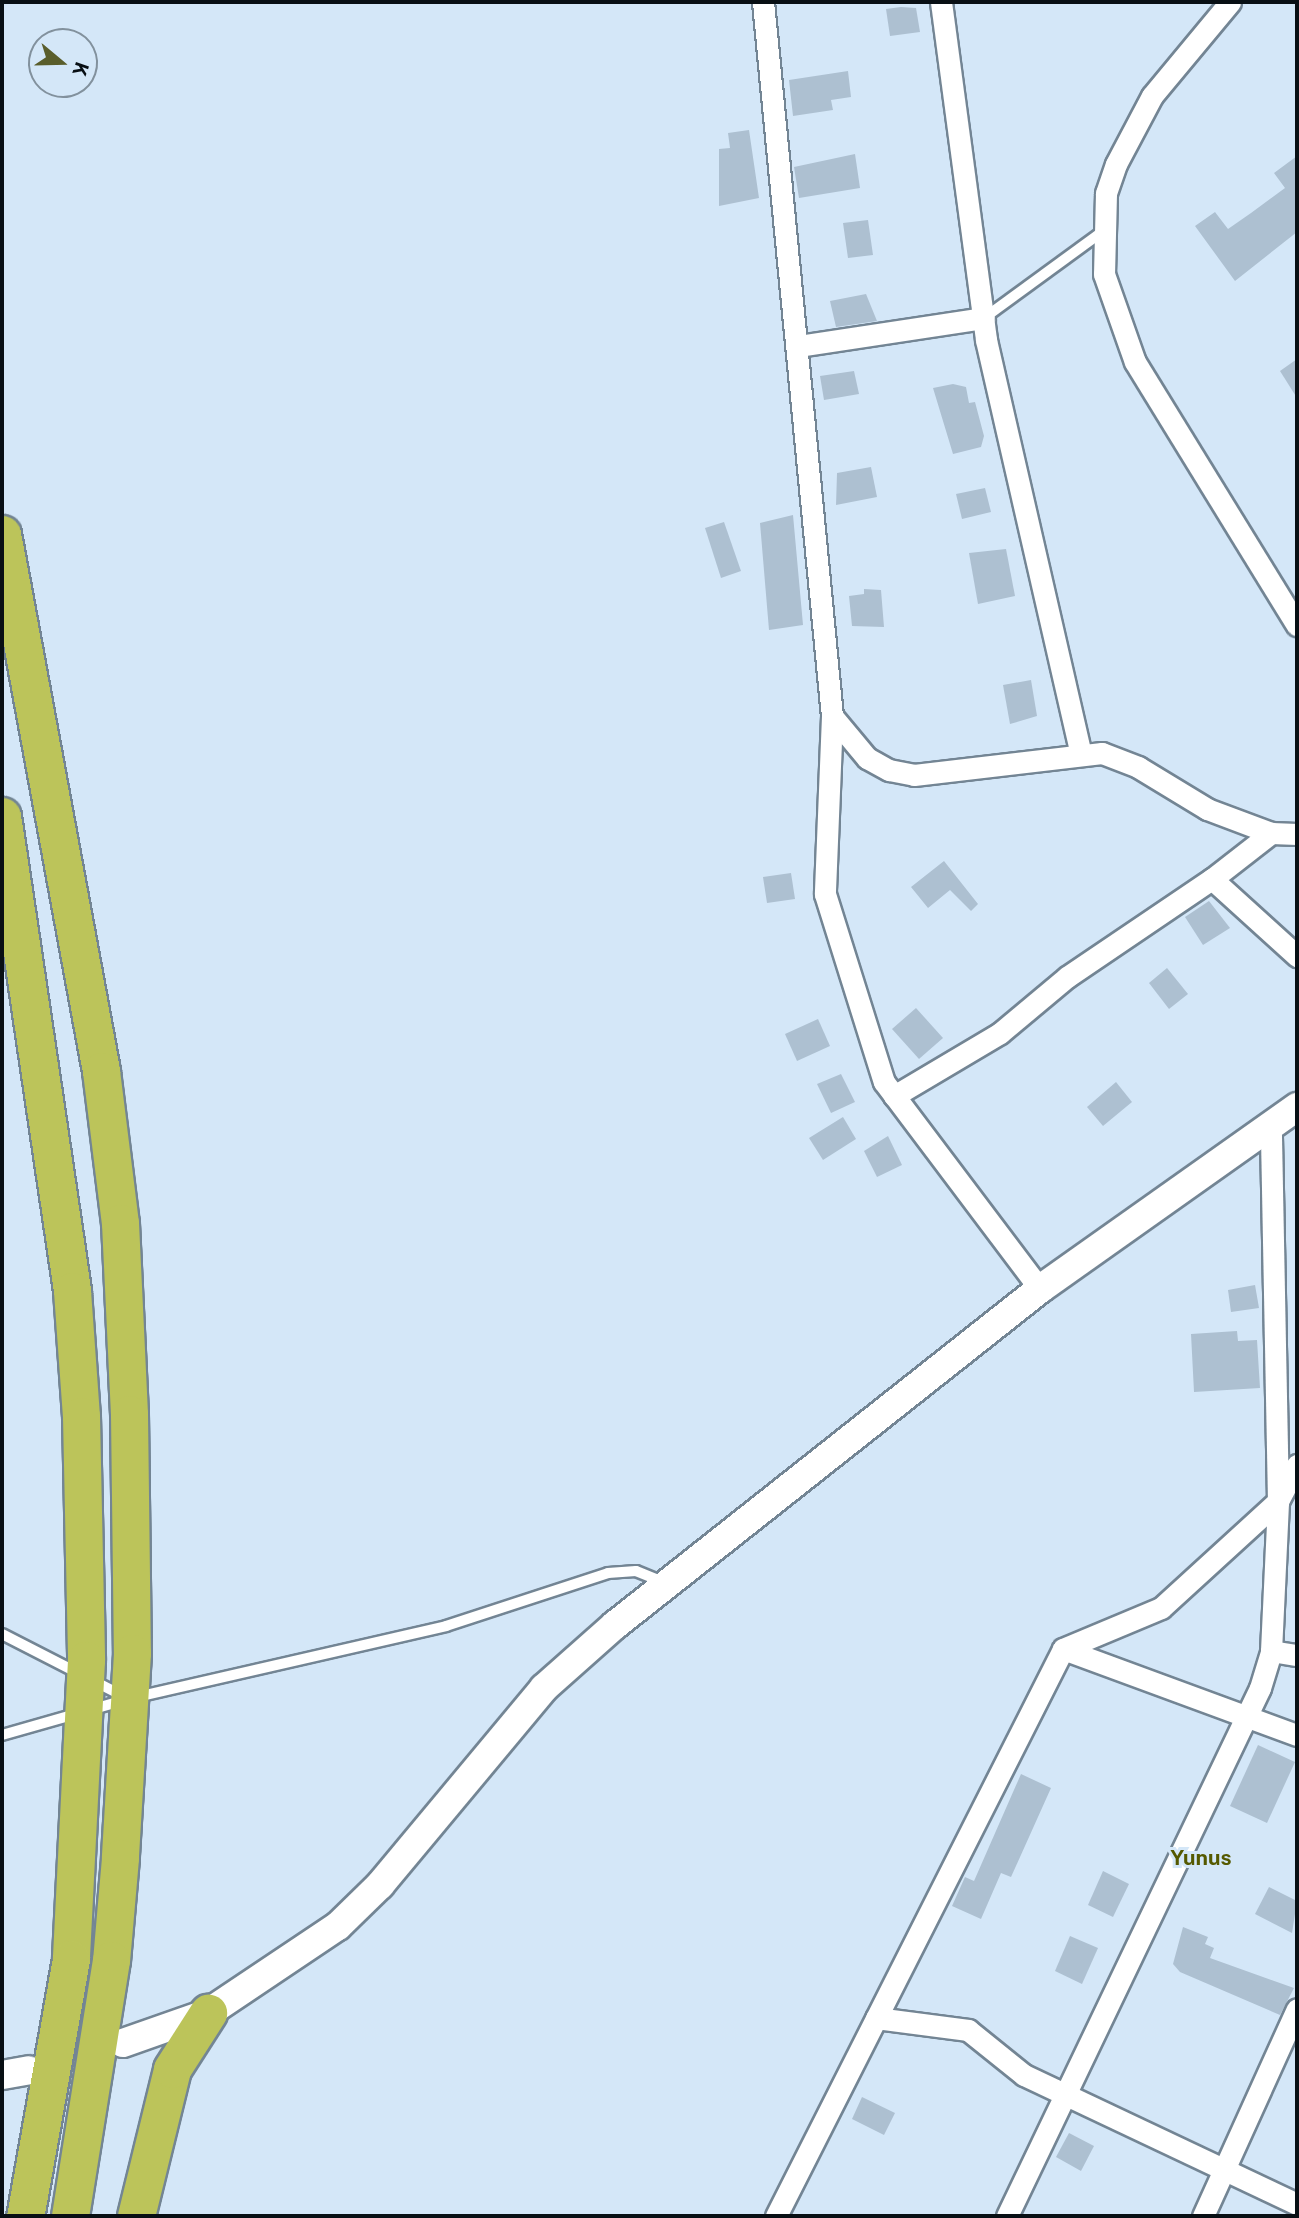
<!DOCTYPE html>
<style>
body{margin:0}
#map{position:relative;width:1299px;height:2218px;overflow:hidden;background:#d4e7f8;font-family:"Public Sans",sans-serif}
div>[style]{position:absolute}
.building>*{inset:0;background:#adc0d1}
.roads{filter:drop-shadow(2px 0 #738594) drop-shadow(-2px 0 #738594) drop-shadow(0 2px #738594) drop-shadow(0 -2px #738594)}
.lane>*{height:10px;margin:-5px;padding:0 5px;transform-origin:5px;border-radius:5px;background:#fff}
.street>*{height:21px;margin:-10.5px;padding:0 10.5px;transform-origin:10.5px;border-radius:10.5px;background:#fff}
.secondary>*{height:28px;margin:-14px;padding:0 14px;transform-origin:14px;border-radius:14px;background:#fff}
.highway>*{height:37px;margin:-18.5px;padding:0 18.5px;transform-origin:18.5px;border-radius:18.5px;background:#bcc45a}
span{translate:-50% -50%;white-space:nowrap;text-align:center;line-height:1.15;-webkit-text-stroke:6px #d4e7f8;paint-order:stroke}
.neighbourhood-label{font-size:21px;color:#555900;font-weight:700}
.frame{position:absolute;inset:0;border:4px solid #080f14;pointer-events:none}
.north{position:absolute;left:28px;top:28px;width:70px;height:70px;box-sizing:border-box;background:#d4e7f8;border:2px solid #82919d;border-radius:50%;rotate:109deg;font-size:19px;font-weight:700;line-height:28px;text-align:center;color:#080f14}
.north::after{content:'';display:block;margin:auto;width:24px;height:32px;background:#5a5e2c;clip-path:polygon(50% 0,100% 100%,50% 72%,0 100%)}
</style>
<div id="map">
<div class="building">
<i style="clip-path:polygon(901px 7px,916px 8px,920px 32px,890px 36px,886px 9px)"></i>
<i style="clip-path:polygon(848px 71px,851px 97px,831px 100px,833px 110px,793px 116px,789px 80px)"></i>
<i style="clip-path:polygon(749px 130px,759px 198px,719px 206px,719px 149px,730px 148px,728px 133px)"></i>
<i style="clip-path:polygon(855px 154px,860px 188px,799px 198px,794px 167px)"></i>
<i style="clip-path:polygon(1297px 156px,1297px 232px,1235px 281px,1195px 226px,1215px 212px,1228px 229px,1251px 213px,1285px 188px,1274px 173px)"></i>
<i style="clip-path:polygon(868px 220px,873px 255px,848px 258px,843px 223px)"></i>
<i style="clip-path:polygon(866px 294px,877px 321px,836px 327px,830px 301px)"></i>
<i style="clip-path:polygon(1297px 359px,1297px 398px,1280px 371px)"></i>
<i style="clip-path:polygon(854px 371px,859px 394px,824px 400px,820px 376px)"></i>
<i style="clip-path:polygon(953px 384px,966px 387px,969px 403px,975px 402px,984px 436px,981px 447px,953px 454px,933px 388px)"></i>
<i style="clip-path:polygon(871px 467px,877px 497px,836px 505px,837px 473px)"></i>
<i style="clip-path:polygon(985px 488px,991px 512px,962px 519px,956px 494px)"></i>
<i style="clip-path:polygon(793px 515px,803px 625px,769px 630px,760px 523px)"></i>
<i style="clip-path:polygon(724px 522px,741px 571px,721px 578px,705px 528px)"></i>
<i style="clip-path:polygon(1006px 549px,1015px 596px,978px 604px,969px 553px)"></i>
<i style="clip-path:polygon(864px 589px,881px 590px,884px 627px,852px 626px,849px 596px,864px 594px)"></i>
<i style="clip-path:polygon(1031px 680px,1037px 716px,1010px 724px,1003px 685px)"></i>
<i style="clip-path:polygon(944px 861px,978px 904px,971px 911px,950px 890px,928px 908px,911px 887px)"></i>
<i style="clip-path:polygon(791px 873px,795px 899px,767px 903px,763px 877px)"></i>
<i style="clip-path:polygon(1209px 901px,1230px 928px,1203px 945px,1185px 917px)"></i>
<i style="clip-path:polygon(1167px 968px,1188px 994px,1169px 1009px,1149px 983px)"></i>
<i style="clip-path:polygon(916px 1008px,943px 1038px,919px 1059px,892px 1029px)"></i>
<i style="clip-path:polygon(818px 1019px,830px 1046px,797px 1061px,785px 1034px)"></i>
<i style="clip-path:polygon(841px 1074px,855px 1102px,831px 1113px,817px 1084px)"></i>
<i style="clip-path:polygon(1116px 1082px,1132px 1102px,1103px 1126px,1087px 1107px)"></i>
<i style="clip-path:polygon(843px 1117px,856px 1139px,823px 1160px,809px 1138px)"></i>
<i style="clip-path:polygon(888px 1136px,902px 1165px,877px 1177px,864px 1151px)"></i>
<i style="clip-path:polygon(1255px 1285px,1259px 1308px,1231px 1312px,1228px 1290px)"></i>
<i style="clip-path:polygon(1237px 1331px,1238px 1341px,1257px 1340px,1260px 1388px,1194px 1392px,1191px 1334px)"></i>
<i style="clip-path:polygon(1258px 1745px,1295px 1762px,1267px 1823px,1230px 1806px)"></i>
<i style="clip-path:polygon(1021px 1774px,1051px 1788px,1011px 1877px,1001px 1873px,981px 1919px,952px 1906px,965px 1877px,974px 1881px)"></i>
<i style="clip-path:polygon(1103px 1871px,1129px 1884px,1113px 1917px,1088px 1905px)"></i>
<i style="clip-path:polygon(1269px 1887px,1297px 1901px,1292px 1933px,1255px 1914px)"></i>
<i style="clip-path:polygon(1183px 1927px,1208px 1937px,1205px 1944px,1214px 1948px,1210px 1958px,1294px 1988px,1280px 2015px,1180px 1972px,1173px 1964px)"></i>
<i style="clip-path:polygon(1070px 1936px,1098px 1948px,1082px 1984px,1055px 1971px)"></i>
<i style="clip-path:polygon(862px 2097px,895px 2113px,884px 2135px,852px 2119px)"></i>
<i style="clip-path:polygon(1069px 2133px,1094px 2146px,1081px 2171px,1056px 2157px)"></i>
</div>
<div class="roads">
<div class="lane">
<i style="left:984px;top:318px;width:146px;rotate:-36.1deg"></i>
<i style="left:2px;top:1634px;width:136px;rotate:27.1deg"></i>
<i style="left:2px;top:1735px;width:131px;rotate:-15.9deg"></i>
<i style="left:128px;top:1699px;width:326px;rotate:-12.9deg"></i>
<i style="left:446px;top:1626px;width:170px;rotate:-18.1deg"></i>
<i style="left:608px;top:1573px;width:28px;rotate:-4deg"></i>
<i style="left:636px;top:1571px;width:31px;rotate:22deg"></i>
</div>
<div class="street">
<i style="left:763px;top:2px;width:717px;rotate:84.48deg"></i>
<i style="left:832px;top:716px;width:178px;rotate:92.3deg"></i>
<i style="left:825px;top:894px;width:197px;rotate:72.6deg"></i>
<i style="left:884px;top:1082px;width:259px;rotate:53deg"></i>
<i style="left:941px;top:2px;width:341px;rotate:82.4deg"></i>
<i style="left:986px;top:340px;width:422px;rotate:77.1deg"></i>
<i style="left:1230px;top:2px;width:122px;rotate:129.7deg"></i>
<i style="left:1152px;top:96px;width:77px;rotate:117.9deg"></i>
<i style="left:1116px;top:164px;width:31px;rotate:109deg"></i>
<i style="left:1106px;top:193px;width:81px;rotate:91.4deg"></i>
<i style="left:1104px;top:274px;width:93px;rotate:70.6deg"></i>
<i style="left:1135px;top:362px;width:309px;rotate:58.4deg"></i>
<i style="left:798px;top:346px;width:188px;rotate:-8.6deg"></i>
<i style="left:832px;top:716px;width:55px;rotate:50.2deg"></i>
<i style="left:867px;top:758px;width:25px;rotate:29deg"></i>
<i style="left:889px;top:770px;width:25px;rotate:11deg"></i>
<i style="left:914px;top:775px;width:189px;rotate:-6.7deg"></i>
<i style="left:1102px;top:753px;width:39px;rotate:21deg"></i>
<i style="left:1138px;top:767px;width:81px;rotate:31.3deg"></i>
<i style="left:1207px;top:809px;width:68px;rotate:20.6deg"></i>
<i style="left:1271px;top:833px;width:26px;rotate:2deg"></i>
<i style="left:1212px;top:879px;width:75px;rotate:-37.9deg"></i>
<i style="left:894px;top:1096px;width:123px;rotate:-30.7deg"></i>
<i style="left:1000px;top:1033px;width:87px;rotate:-39.9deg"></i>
<i style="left:1067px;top:977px;width:175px;rotate:-34.1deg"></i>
<i style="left:1212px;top:879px;width:115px;rotate:42.2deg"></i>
<i style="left:1063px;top:1649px;width:249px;rotate:20.2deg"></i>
<i style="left:1271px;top:1651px;width:26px;rotate:9deg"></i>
<i style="left:876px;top:2018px;width:93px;rotate:7.4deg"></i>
<i style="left:968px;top:2030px;width:72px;rotate:38.8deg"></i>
<i style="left:1024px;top:2075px;width:302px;rotate:25.3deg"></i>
<i style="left:776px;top:2216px;width:635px;rotate:-63.15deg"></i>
<i style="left:1063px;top:1649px;width:106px;rotate:-22.7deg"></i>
<i style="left:1161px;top:1608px;width:159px;rotate:-42.4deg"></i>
<i style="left:1278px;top:1501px;width:41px;rotate:-62.2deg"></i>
<i style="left:1007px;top:2216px;width:585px;rotate:-64.4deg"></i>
<i style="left:1260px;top:1688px;width:39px;rotate:-73deg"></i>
<i style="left:1271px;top:1651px;width:150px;rotate:-87.3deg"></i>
<i style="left:1278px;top:1501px;width:374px;rotate:-91.1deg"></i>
<i style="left:1203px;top:2216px;width:227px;rotate:-65.6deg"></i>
</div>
<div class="secondary">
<i style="left:123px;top:2043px;width:90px;rotate:-19.4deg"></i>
<i style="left:208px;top:2013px;width:156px;rotate:-33.8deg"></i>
<i style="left:338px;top:1926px;width:59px;rotate:-44.3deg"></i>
<i style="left:380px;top:1885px;width:256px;rotate:-50.2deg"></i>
<i style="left:544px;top:1688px;width:95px;rotate:-41.6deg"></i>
<i style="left:615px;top:1625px;width:542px;rotate:-38.33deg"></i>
<i style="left:1040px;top:1289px;width:315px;rotate:-35.3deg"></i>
<i style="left:2px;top:2075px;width:27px;rotate:-10deg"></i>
</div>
<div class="highway">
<i style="left:2px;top:534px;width:546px;rotate:79.55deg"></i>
<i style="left:101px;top:1071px;width:153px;rotate:82.9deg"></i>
<i style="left:120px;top:1223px;width:191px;rotate:87.3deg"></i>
<i style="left:129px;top:1414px;width:239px;rotate:89.3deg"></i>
<i style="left:132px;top:1653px;width:205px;rotate:93.4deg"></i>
<i style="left:120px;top:1858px;width:102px;rotate:95deg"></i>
<i style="left:111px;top:1960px;width:259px;rotate:99.1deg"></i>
<i style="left:2px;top:816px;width:480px;rotate:81.6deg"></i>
<i style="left:72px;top:1291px;width:125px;rotate:85.9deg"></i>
<i style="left:81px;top:1416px;width:244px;rotate:88.8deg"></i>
<i style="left:86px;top:1660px;width:299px;rotate:92.9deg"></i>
<i style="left:71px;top:1959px;width:261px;rotate:100.1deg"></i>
<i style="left:136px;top:2216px;width:151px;rotate:-76.2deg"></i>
<i style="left:172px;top:2069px;width:67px;rotate:-57.3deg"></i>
</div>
</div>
<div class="neighbourhood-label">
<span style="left:1201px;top:1858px">Yunus</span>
</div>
<div class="frame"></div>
<div class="north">K</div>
</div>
